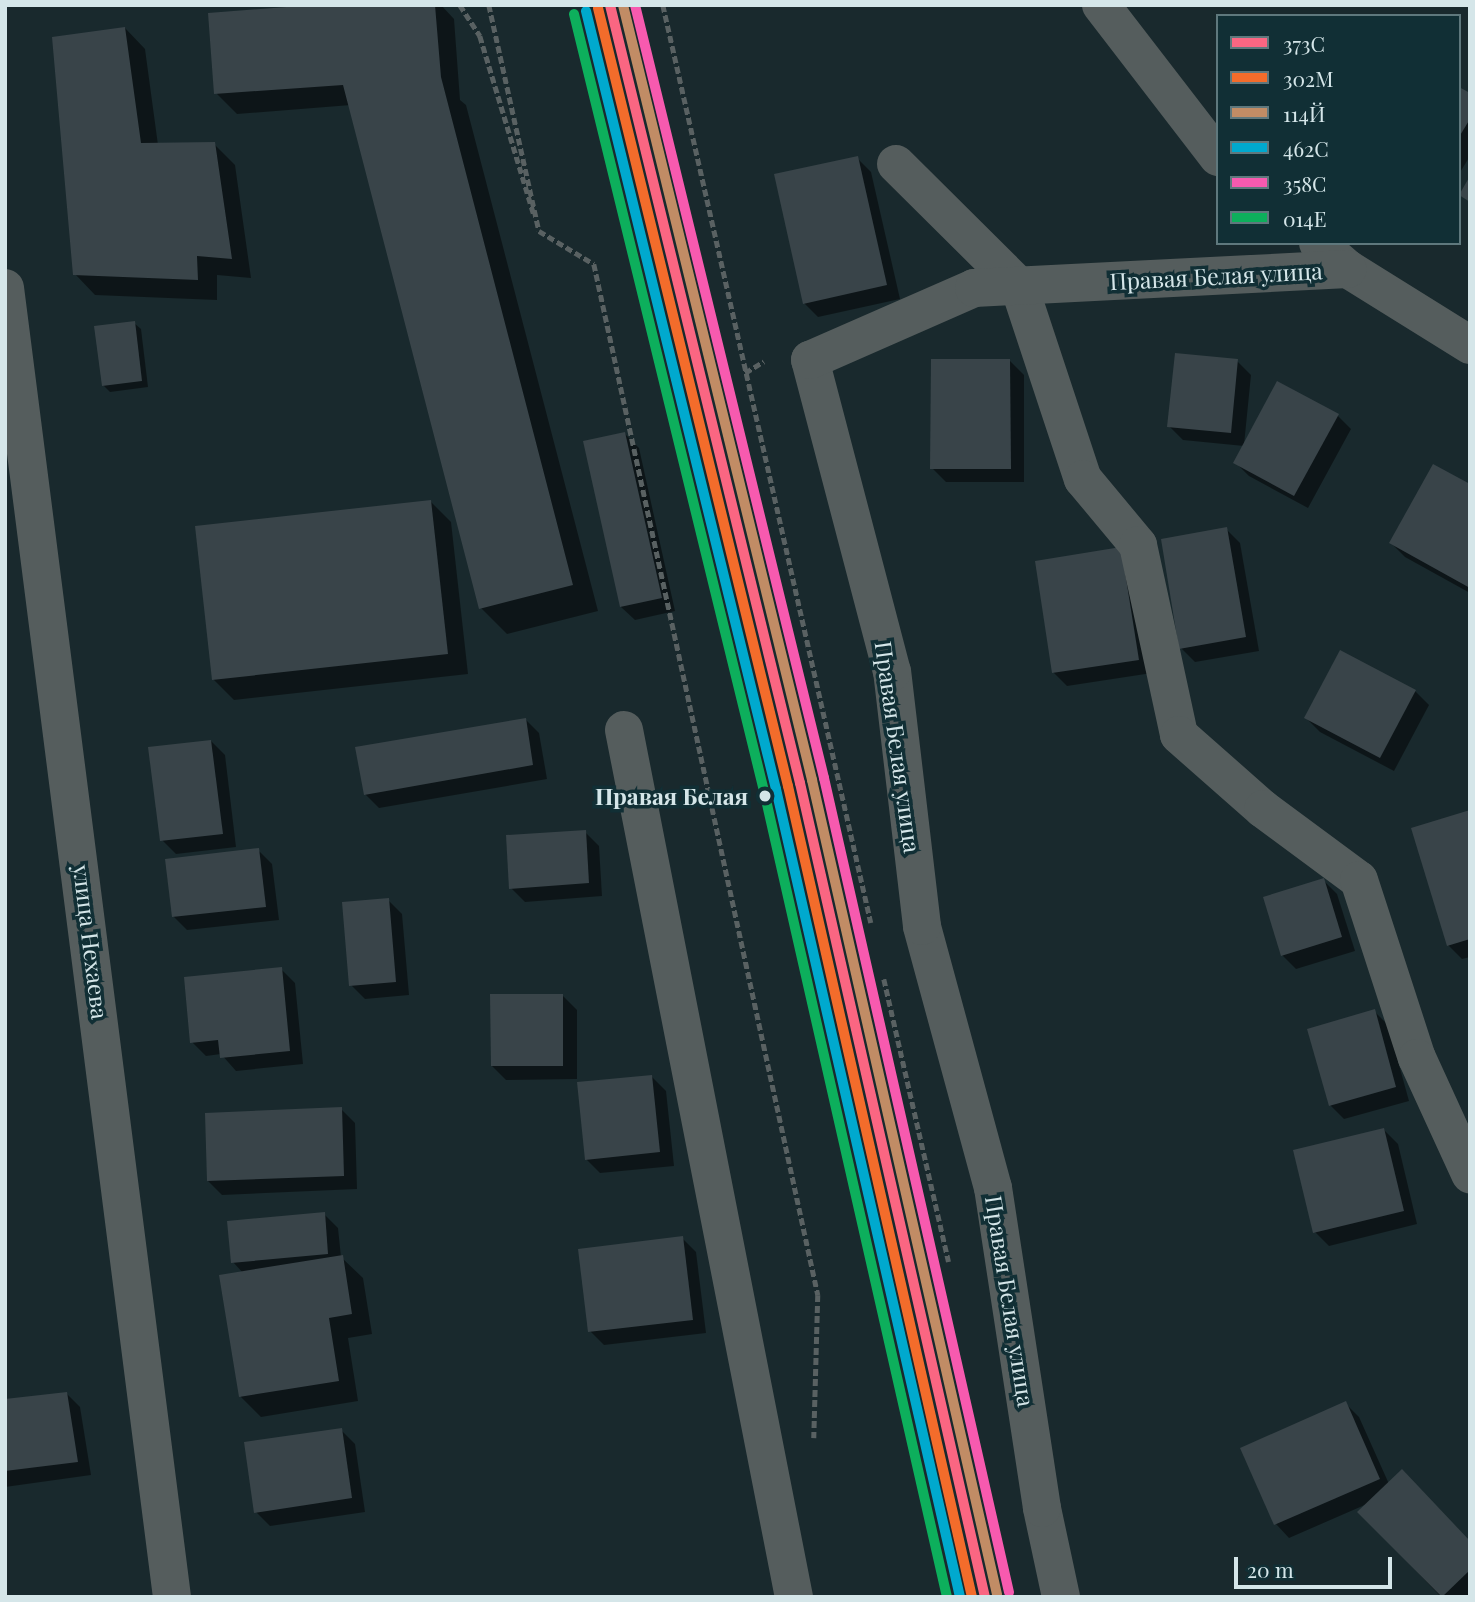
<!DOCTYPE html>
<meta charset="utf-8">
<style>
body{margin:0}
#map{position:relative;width:1475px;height:1602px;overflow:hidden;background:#19292d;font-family:"Playfair Display",serif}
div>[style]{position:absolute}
.shadow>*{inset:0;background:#0007}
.building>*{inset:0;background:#394449}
.path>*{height:4.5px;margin-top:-2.25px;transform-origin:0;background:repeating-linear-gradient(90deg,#596162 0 7px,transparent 0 10.5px)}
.minor>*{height:38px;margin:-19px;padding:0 19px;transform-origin:19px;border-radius:19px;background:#555d5d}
.rail-1>*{height:10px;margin:-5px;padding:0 5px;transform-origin:5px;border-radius:5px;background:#fa6682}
.rail-2>*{height:10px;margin:-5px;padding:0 5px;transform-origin:5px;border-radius:5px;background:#f36c2b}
.rail-3>*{height:10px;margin:-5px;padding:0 5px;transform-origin:5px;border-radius:5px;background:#c18c65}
.rail-4>*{height:10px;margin:-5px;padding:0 5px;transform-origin:5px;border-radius:5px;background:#00a9ce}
.rail-5>*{height:10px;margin:-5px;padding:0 5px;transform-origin:5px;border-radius:5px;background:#f75aaf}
.rail-6>*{height:10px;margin:-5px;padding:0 5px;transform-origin:5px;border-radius:5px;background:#0daf5c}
.dots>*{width:19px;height:19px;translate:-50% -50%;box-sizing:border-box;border:4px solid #112f35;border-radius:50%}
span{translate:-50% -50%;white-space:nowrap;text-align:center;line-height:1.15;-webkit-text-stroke:7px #112f35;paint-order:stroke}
.street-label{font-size:23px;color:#d5e6e9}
.stop-label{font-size:23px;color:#d5e6e9;font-weight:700}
.right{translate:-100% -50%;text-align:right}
.frame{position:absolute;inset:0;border:7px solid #d5e6e9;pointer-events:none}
.legend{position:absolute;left:1216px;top:14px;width:245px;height:231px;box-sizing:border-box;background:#112f35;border:2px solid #5f787d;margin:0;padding:9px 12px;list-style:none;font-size:21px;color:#d5e6e9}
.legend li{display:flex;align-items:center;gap:14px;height:35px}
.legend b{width:35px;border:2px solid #5f787d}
.scale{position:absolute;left:1234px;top:1557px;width:158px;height:32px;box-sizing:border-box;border:4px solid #d5e6e9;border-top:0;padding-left:9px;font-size:21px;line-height:24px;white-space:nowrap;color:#d5e6e9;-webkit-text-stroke:5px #112f35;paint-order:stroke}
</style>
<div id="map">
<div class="shadow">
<i style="clip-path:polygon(338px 5px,441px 5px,454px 19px,460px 100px,466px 105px,598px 611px,507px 634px,481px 608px,351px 105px,237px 114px,216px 93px)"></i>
<i style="clip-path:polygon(125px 28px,145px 49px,158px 145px,214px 144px,235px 165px,251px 278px,217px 275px,217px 300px,95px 295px,75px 274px)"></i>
<i style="clip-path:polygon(1459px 89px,1470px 95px,1470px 156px,1459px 174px)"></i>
<i style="clip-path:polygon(857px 158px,871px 172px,900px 299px,818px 317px,804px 303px)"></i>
<i style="clip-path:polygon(134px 323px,141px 329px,148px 387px,110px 392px,103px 385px)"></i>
<i style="clip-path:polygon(1010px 361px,1024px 375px,1024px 482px,946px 482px,932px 468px)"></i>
<i style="clip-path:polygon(1237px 361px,1251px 375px,1244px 445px,1337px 415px,1351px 429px,1308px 508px,1249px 476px,1235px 462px,1244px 446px,1183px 440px,1169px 426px)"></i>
<i style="clip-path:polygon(625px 434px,639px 448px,675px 611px,635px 620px,621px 607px)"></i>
<i style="clip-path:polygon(1470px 486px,1470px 593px,1405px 557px,1391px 543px)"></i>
<i style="clip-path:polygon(431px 502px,451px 522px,468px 674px,234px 700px,213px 679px)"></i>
<i style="clip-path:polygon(1226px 529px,1240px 543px,1259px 651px,1195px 662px,1181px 648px)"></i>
<i style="clip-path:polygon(1121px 549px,1152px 673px,1067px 686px,1053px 672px)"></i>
<i style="clip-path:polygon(1415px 691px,1429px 705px,1394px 771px,1320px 732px,1306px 718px)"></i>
<i style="clip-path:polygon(525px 719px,539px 733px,547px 779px,379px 808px,365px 794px)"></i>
<i style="clip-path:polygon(211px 741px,225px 755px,236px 847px,176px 854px,162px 840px)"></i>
<i style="clip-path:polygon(1470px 812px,1470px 957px,1462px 959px,1448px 945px)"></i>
<i style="clip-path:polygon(585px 832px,599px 846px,602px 896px,525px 902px,511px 888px)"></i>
<i style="clip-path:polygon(258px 850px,272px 864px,279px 920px,187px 930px,173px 916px)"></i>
<i style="clip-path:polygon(1323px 880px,1337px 894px,1355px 951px,1296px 969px,1282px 955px)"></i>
<i style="clip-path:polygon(388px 900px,402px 914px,409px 995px,365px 999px,351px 985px)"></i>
<i style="clip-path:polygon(281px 969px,295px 983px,303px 1064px,236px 1071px,221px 1054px,206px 1056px,192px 1042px)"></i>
<i style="clip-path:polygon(563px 996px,577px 1010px,577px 1079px,506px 1080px,492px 1066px)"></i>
<i style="clip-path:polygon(1374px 1011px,1388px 1025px,1409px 1101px,1344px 1119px,1330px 1105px)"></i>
<i style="clip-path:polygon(652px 1077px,666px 1091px,674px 1166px,600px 1173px,586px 1159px)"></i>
<i style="clip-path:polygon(341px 1109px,355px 1123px,357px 1189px,222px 1195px,208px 1181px)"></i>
<i style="clip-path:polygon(1384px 1130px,1398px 1144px,1417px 1224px,1329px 1246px,1315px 1232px)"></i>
<i style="clip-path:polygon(324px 1214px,338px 1228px,341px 1257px,363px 1278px,372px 1334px,348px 1338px,358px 1401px,261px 1417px,241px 1397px,243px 1273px,233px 1262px)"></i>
<i style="clip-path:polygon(682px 1238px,696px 1252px,706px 1333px,604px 1345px,590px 1331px)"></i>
<i style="clip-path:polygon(66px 1393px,80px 1407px,91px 1475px,5px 1487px,5px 1401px)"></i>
<i style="clip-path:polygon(1345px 1403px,1359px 1417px,1389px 1484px,1470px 1543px,1470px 1597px,1441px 1597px,1360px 1512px,1367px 1504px,1289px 1538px,1276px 1524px,1242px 1449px)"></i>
<i style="clip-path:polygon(341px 1430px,355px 1444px,365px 1512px,270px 1526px,256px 1512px)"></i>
</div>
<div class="building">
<i style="clip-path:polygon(313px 5px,435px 5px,441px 77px,573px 585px,479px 609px,343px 85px,214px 94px,208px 13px)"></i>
<i style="clip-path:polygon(125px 27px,141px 143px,215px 142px,232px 259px,197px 256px,198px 280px,73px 275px,52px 37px)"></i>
<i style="clip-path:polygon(1459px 87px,1470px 93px,1470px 119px,1459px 137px)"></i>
<i style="clip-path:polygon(858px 156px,887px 285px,803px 304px,774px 174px)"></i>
<i style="clip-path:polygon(1470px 176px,1470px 202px,1459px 195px)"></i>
<i style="clip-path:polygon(135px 321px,142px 381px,102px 386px,94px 326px)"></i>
<i style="clip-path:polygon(1175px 353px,1238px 359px,1231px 433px,1167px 427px)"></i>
<i style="clip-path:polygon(931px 359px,1010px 359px,1011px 469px,930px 469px)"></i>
<i style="clip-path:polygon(1277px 381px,1339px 414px,1294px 496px,1233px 463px)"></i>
<i style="clip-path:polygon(625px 432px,662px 598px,620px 607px,583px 441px)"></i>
<i style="clip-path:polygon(1433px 464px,1470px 484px,1470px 588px,1389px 543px)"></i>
<i style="clip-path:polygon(431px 500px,448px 654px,212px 680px,195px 526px)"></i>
<i style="clip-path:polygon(1227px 527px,1246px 637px,1179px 649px,1161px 539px)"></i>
<i style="clip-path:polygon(1121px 547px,1139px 660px,1052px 673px,1035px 561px)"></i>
<i style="clip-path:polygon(1340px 650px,1416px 690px,1380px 758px,1304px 718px)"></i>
<i style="clip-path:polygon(526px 718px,533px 765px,364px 795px,355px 747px)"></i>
<i style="clip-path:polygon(211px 740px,223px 834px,160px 841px,148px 747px)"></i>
<i style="clip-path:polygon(1470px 810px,1470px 939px,1447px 946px,1411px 828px)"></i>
<i style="clip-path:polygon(586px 830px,589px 883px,509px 889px,506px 835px)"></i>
<i style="clip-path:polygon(259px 848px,266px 907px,172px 917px,165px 859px)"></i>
<i style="clip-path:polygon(1324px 878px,1342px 937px,1281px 956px,1263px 897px)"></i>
<i style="clip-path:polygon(389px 898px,396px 982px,349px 986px,342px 902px)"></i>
<i style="clip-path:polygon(282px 967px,290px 1051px,220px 1058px,218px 1040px,190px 1043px,184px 977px)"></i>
<i style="clip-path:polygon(490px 994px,563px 994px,563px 1066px,491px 1066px)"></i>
<i style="clip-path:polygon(1375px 1009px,1396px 1087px,1329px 1106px,1307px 1029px)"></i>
<i style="clip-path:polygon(652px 1075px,660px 1152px,585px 1160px,577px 1082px)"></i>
<i style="clip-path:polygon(342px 1107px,344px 1176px,207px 1181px,205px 1113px)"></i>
<i style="clip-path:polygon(1384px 1128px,1404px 1211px,1313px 1233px,1293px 1150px)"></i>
<i style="clip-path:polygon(325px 1212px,328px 1254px,231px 1263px,227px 1221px)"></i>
<i style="clip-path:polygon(683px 1236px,693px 1320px,588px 1332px,578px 1249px)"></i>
<i style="clip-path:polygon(343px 1255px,352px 1314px,329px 1318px,339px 1381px,239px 1397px,219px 1275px)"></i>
<i style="clip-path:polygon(67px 1392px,78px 1462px,5px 1471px,5px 1399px)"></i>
<i style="clip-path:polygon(1346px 1401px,1380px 1479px,1274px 1525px,1240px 1448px)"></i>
<i style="clip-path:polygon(342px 1428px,352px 1498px,254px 1513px,244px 1442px)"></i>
<i style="clip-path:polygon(1402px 1469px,1470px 1541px,1470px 1570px,1442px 1597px,1357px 1512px)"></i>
</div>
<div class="path">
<i style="left:460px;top:5px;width:37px;rotate:57deg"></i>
<i style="left:480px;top:36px;width:187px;rotate:73.2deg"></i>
<i style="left:489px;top:5px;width:231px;rotate:77.5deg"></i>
<i style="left:539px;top:231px;width:64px;rotate:31deg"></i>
<i style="left:594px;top:264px;width:1055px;rotate:77.74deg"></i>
<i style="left:818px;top:1295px;width:143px;rotate:91.6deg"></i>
<i style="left:663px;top:5px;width:941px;rotate:77.23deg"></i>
<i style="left:745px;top:373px;width:22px;rotate:-32deg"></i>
<i style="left:884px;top:979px;width:290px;rotate:77.1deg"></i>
</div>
<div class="minor">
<i style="left:1101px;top:5px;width:192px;rotate:52.4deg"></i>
<i style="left:896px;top:164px;width:173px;rotate:44.8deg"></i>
<i style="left:1019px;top:286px;width:203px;rotate:71.7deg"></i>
<i style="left:1083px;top:479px;width:86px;rotate:50.2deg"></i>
<i style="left:1138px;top:545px;width:194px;rotate:77.8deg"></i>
<i style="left:1179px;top:735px;width:112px;rotate:41.4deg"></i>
<i style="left:1263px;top:809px;width:119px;rotate:36.5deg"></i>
<i style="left:1359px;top:880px;width:187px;rotate:72deg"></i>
<i style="left:1417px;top:1058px;width:128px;rotate:65.4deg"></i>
<i style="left:1318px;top:243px;width:40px;rotate:41deg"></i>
<i style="left:1348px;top:269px;width:144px;rotate:31.9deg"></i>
<i style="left:5px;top:288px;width:1320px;rotate:82.73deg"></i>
<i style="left:624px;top:730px;width:884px;rotate:78.91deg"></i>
<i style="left:1061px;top:1597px;width:91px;rotate:-102.1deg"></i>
<i style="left:1042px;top:1508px;width:324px;rotate:-98.7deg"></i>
<i style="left:993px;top:1188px;width:271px;rotate:-105.2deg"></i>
<i style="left:922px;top:926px;width:256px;rotate:-96.7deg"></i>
<i style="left:892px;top:672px;width:323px;rotate:-104.7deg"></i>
<i style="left:810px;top:360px;width:179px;rotate:-23.7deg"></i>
<i style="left:974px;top:288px;width:374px;rotate:-2.9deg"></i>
</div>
<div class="rail-1">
<i style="left:610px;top:5px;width:801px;rotate:76.28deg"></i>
<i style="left:800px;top:783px;width:835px;rotate:77.2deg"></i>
</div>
<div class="rail-2">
<i style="left:598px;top:8px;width:801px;rotate:76.28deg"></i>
<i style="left:788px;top:786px;width:832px;rotate:77.22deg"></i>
</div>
<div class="rail-3">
<i style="left:623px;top:5px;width:798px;rotate:76.29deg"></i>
<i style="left:812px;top:780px;width:835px;rotate:77.2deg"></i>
</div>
<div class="rail-4">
<i style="left:586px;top:11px;width:801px;rotate:76.28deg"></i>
<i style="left:776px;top:789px;width:829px;rotate:77.17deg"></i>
</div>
<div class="rail-5">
<i style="left:635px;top:5px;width:796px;rotate:76.26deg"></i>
<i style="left:824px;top:778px;width:835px;rotate:77.2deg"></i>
</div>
<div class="rail-6">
<i style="left:574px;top:14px;width:800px;rotate:76.26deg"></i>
<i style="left:764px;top:791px;width:827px;rotate:77.21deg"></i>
</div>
<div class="dots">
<i style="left:765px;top:796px;background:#d5e6e9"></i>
</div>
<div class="street-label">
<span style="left:1216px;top:276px;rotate:-3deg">Правая Белая улица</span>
<span style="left:898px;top:747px;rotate:82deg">Правая Белая улица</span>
<span style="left:91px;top:942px;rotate:83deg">улица Нехаева</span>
<span style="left:1010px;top:1301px;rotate:81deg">Правая Белая улица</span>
</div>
<div class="stop-label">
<span class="right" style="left:748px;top:796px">Правая Белая</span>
</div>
<div class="frame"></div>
<ul class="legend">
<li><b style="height:9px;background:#fa6682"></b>373C</li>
<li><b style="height:9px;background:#f36c2b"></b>302М</li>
<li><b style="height:9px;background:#c18c65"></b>114Й</li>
<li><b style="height:9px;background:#00a9ce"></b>462С</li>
<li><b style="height:9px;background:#f75aaf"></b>358С</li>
<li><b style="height:9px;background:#0daf5c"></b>014Е</li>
</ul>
<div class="scale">20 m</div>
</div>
